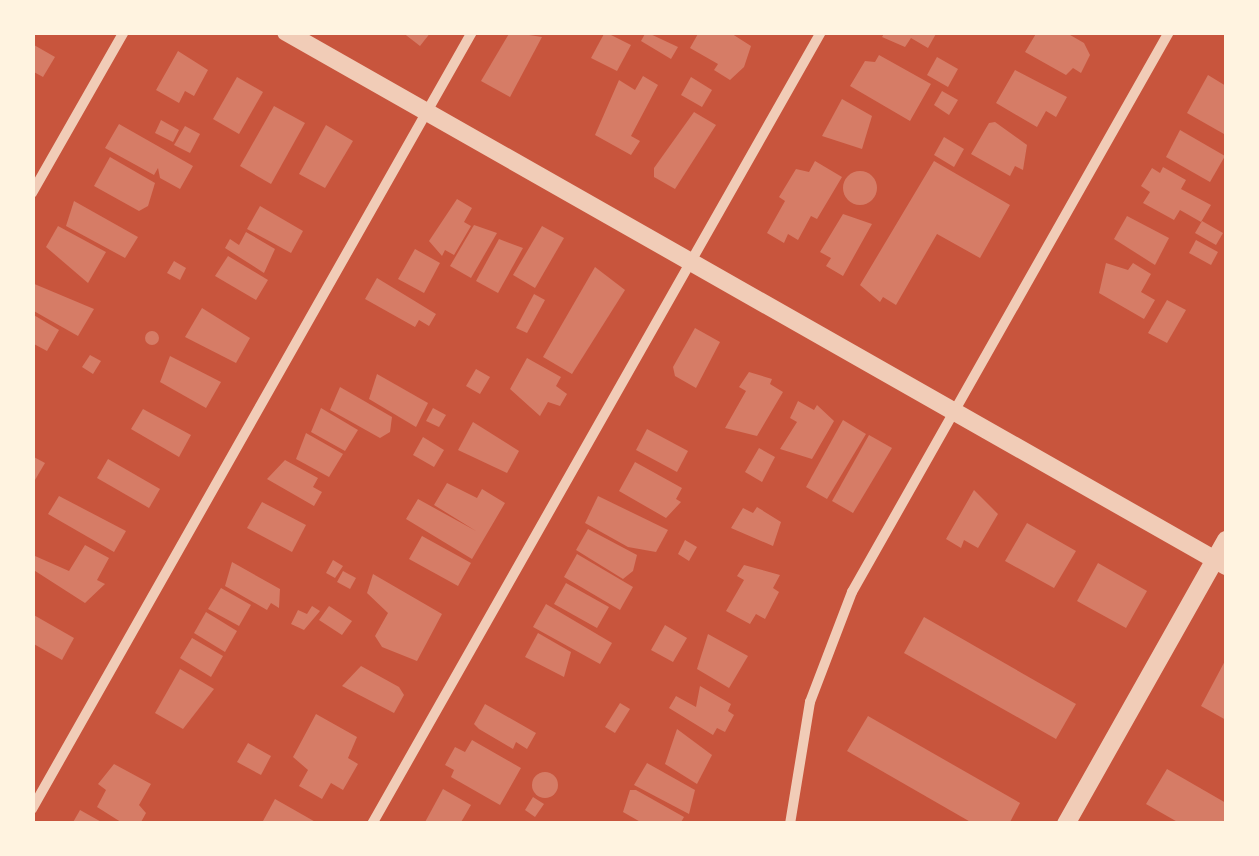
<!DOCTYPE html>
<style>
body{margin:0}
#map{position:relative;width:1259px;height:856px;overflow:hidden;background:#c8553d;font-family:"Times New Roman",serif}
div>[style]{position:absolute}
.building>*{inset:0;background:#d67c66}
.round{border-radius:50%}
.minor>*{height:10px;margin:-5px;padding:0 5px;transform-origin:5px;border-radius:5px;background:#f1ccb7}
.tertiary>*{height:18px;margin:-9px;padding:0 9px;transform-origin:9px;border-radius:9px;background:#f1ccb7}
span{translate:-50% -50%;white-space:nowrap;text-align:center;line-height:1.15;-webkit-text-stroke:9px #fff3e0;paint-order:stroke}
.frame{position:absolute;inset:0;border:35px solid #fff3e0;pointer-events:none}
</style>
<div id="map">
<div class="building">
<i style="clip-path:polygon(402px 32px,431px 32px,420px 46px)"></i>
<i style="clip-path:polygon(510px 32px,542px 37px,510px 97px,481px 81px)"></i>
<i style="clip-path:polygon(605px 32px,631px 45px,617px 71px,591px 58px)"></i>
<i style="clip-path:polygon(646px 32px,678px 47px,671px 59px,641px 41px)"></i>
<i style="clip-path:polygon(699px 32px,729px 32px,751px 46px,744px 67px,730px 80px,714px 70px,718px 64px,690px 48px)"></i>
<i style="clip-path:polygon(885px 32px,937px 32px,928px 48px,911px 38px,905px 47px,882px 37px)"></i>
<i style="clip-path:polygon(1037px 32px,1065px 32px,1084px 43px,1090px 55px,1081px 73px,1073px 68px,1066px 75px,1025px 52px)"></i>
<i style="clip-path:polygon(34px 45px,55px 57px,43px 77px,32px 71px)"></i>
<i style="clip-path:polygon(178px 51px,208px 70px,194px 96px,185px 91px,179px 103px,156px 90px)"></i>
<i style="clip-path:polygon(879px 55px,931px 84px,910px 121px,850px 86px,865px 61px,875px 62px)"></i>
<i style="clip-path:polygon(937px 57px,958px 69px,948px 87px,927px 75px)"></i>
<i style="clip-path:polygon(1015px 70px,1067px 97px,1056px 117px,1046px 111px,1037px 127px,996px 103px)"></i>
<i style="clip-path:polygon(1208px 75px,1226px 86px,1224px 134px,1187px 113px)"></i>
<i style="clip-path:polygon(643px 76px,658px 85px,631px 136px,640px 141px,631px 155px,595px 135px,619px 80px,635px 90px)"></i>
<i style="clip-path:polygon(237px 77px,263px 92px,239px 134px,213px 119px)"></i>
<i style="clip-path:polygon(691px 77px,712px 90px,702px 107px,681px 95px)"></i>
<i style="clip-path:polygon(942px 91px,958px 100px,949px 115px,934px 105px)"></i>
<i style="clip-path:polygon(842px 99px,872px 116px,862px 149px,822px 136px)"></i>
<i style="clip-path:polygon(274px 106px,305px 123px,271px 184px,240px 166px)"></i>
<i style="clip-path:polygon(694px 112px,716px 125px,675px 189px,654px 177px,654px 168px)"></i>
<i style="clip-path:polygon(161px 120px,179px 130px,173px 142px,155px 133px)"></i>
<i style="clip-path:polygon(995px 122px,1027px 145px,1023px 170px,1015px 166px,1010px 176px,971px 154px,989px 123px)"></i>
<i style="clip-path:polygon(119px 124px,193px 166px,180px 189px,160px 178px,158px 168px,154px 175px,105px 148px)"></i>
<i style="clip-path:polygon(326px 125px,353px 141px,325px 188px,299px 174px)"></i>
<i style="clip-path:polygon(185px 126px,200px 134px,190px 153px,174px 145px)"></i>
<i style="clip-path:polygon(1180px 130px,1225px 156px,1210px 182px,1166px 157px)"></i>
<i style="clip-path:polygon(944px 137px,964px 149px,954px 167px,934px 155px)"></i>
<i style="clip-path:polygon(110px 157px,155px 183px,148px 206px,139px 211px,94px 186px)"></i>
<i style="clip-path:polygon(815px 161px,842px 177px,817px 219px,811px 216px,798px 240px,788px 234px,784px 243px,767px 233px,785px 201px,779px 197px,796px 169px,809px 172px)"></i>
<i style="clip-path:polygon(934px 161px,1010px 205px,980px 258px,937px 234px,896px 305px,883px 297px,880px 302px,860px 285px)"></i>
<i style="clip-path:polygon(1163px 167px,1186px 180px,1181px 189px,1211px 205px,1201px 222px,1180px 210px,1174px 220px,1143px 203px,1150px 192px,1141px 186px,1152px 168px,1160px 173px)"></i>
<i class="round" style="left:843px;top:171px;width:34px;height:34px"></i>
<i style="clip-path:polygon(457px 199px,472px 208px,464px 222px,471px 226px,454px 255px,445px 250px,442px 256px,429px 241px)"></i>
<i style="clip-path:polygon(74px 201px,138px 237px,125px 258px,66px 226px)"></i>
<i style="clip-path:polygon(260px 206px,303px 231px,291px 253px,247px 229px)"></i>
<i style="clip-path:polygon(843px 214px,872px 224px,843px 276px,826px 266px,831px 258px,820px 252px)"></i>
<i style="clip-path:polygon(1127px 216px,1169px 238px,1155px 265px,1114px 239px)"></i>
<i style="clip-path:polygon(1202px 221px,1223px 233px,1216px 245px,1195px 233px)"></i>
<i style="clip-path:polygon(474px 225px,497px 233px,471px 278px,450px 266px)"></i>
<i style="clip-path:polygon(58px 226px,106px 252px,88px 283px,46px 247px)"></i>
<i style="clip-path:polygon(542px 226px,564px 238px,535px 288px,513px 275px)"></i>
<i style="clip-path:polygon(246px 232px,275px 249px,264px 273px,225px 248px,230px 239px,239px 245px)"></i>
<i style="clip-path:polygon(499px 239px,523px 248px,498px 293px,476px 281px)"></i>
<i style="clip-path:polygon(1196px 240px,1218px 252px,1211px 265px,1189px 253px)"></i>
<i style="clip-path:polygon(415px 249px,440px 263px,424px 293px,398px 279px)"></i>
<i style="clip-path:polygon(228px 256px,268px 280px,256px 300px,215px 276px)"></i>
<i style="clip-path:polygon(174px 261px,186px 268px,180px 280px,167px 273px)"></i>
<i style="clip-path:polygon(1106px 263px,1128px 270px,1133px 263px,1151px 274px,1141px 292px,1155px 300px,1144px 319px,1099px 293px)"></i>
<i style="clip-path:polygon(595px 267px,625px 290px,572px 374px,543px 357px)"></i>
<i style="clip-path:polygon(377px 278px,436px 314px,429px 326px,419px 320px,415px 327px,365px 299px)"></i>
<i style="clip-path:polygon(32px 283px,94px 309px,78px 336px,32px 310px)"></i>
<i style="clip-path:polygon(534px 294px,545px 300px,527px 333px,516px 328px)"></i>
<i style="clip-path:polygon(1167px 300px,1186px 310px,1167px 343px,1148px 333px)"></i>
<i style="clip-path:polygon(202px 308px,250px 338px,236px 363px,185px 337px)"></i>
<i style="clip-path:polygon(32px 314px,59px 330px,47px 351px,32px 343px)"></i>
<i style="clip-path:polygon(695px 328px,720px 342px,696px 388px,675px 376px,673px 367px)"></i>
<i class="round" style="left:145px;top:331px;width:14px;height:14px"></i>
<i style="clip-path:polygon(90px 355px,101px 361px,93px 374px,82px 367px)"></i>
<i style="clip-path:polygon(170px 356px,221px 382px,206px 408px,160px 382px)"></i>
<i style="clip-path:polygon(527px 358px,561px 377px,556px 386px,567px 394px,560px 406px,548px 402px,540px 416px,510px 389px)"></i>
<i style="clip-path:polygon(476px 369px,490px 377px,480px 394px,466px 386px)"></i>
<i style="clip-path:polygon(749px 372px,772px 379px,770px 384px,783px 392px,757px 436px,725px 428px,746px 391px,739px 387px)"></i>
<i style="clip-path:polygon(377px 374px,428px 403px,416px 427px,369px 399px)"></i>
<i style="clip-path:polygon(340px 387px,392px 417px,390px 432px,380px 438px,330px 410px)"></i>
<i style="clip-path:polygon(798px 401px,814px 410px,817px 405px,834px 421px,812px 459px,780px 449px,797px 422px,790px 418px)"></i>
<i style="clip-path:polygon(321px 408px,358px 430px,345px 451px,311px 432px)"></i>
<i style="clip-path:polygon(433px 408px,446px 415px,439px 427px,426px 421px)"></i>
<i style="clip-path:polygon(143px 409px,191px 435px,179px 457px,131px 429px)"></i>
<i style="clip-path:polygon(843px 420px,866px 434px,827px 499px,806px 487px)"></i>
<i style="clip-path:polygon(473px 422px,519px 451px,507px 473px,458px 450px)"></i>
<i style="clip-path:polygon(647px 429px,688px 451px,677px 472px,636px 450px)"></i>
<i style="clip-path:polygon(306px 433px,343px 454px,329px 477px,296px 459px)"></i>
<i style="clip-path:polygon(869px 435px,892px 448px,853px 513px,832px 501px)"></i>
<i style="clip-path:polygon(423px 437px,444px 450px,434px 467px,413px 455px)"></i>
<i style="clip-path:polygon(759px 448px,775px 457px,762px 482px,745px 472px)"></i>
<i style="clip-path:polygon(32px 456px,45px 463px,35px 480px,32px 478px)"></i>
<i style="clip-path:polygon(108px 459px,160px 489px,149px 508px,97px 478px)"></i>
<i style="clip-path:polygon(285px 460px,318px 478px,313px 487px,322px 492px,314px 506px,267px 479px)"></i>
<i style="clip-path:polygon(635px 462px,682px 488px,676px 499px,681px 502px,666px 518px,619px 491px)"></i>
<i style="clip-path:polygon(447px 483px,477px 498px,482px 489px,505px 503px,472px 559px,406px 519px,418px 499px,476px 531px,434px 505px)"></i>
<i style="clip-path:polygon(974px 490px,998px 514px,978px 548px,964px 540px,961px 548px,946px 539px)"></i>
<i style="clip-path:polygon(59px 496px,126px 531px,114px 552px,48px 514px)"></i>
<i style="clip-path:polygon(598px 496px,668px 530px,656px 552px,628px 547px,585px 523px)"></i>
<i style="clip-path:polygon(262px 502px,306px 525px,292px 552px,247px 528px)"></i>
<i style="clip-path:polygon(757px 507px,781px 522px,773px 546px,731px 528px,743px 508px,753px 513px)"></i>
<i style="clip-path:polygon(1027px 523px,1076px 551px,1054px 588px,1005px 561px)"></i>
<i style="clip-path:polygon(588px 529px,637px 555px,633px 571px,623px 579px,576px 550px)"></i>
<i style="clip-path:polygon(422px 536px,471px 563px,458px 586px,409px 559px)"></i>
<i style="clip-path:polygon(685px 540px,697px 547px,689px 561px,678px 554px)"></i>
<i style="clip-path:polygon(85px 545px,109px 558px,97px 580px,105px 584px,85px 603px,32px 569px,35px 556px,69px 571px)"></i>
<i style="clip-path:polygon(577px 554px,633px 587px,620px 610px,564px 577px)"></i>
<i style="clip-path:polygon(333px 560px,343px 566px,335px 578px,326px 573px)"></i>
<i style="clip-path:polygon(232px 562px,280px 589px,279px 608px,271px 603px,267px 610px,225px 586px)"></i>
<i style="clip-path:polygon(1098px 563px,1147px 591px,1126px 628px,1077px 601px)"></i>
<i style="clip-path:polygon(744px 565px,780px 575px,773px 588px,779px 592px,765px 619px,756px 614px,750px 624px,726px 611px,744px 580px,737px 576px)"></i>
<i style="clip-path:polygon(343px 571px,356px 578px,350px 589px,337px 582px)"></i>
<i style="clip-path:polygon(373px 574px,442px 614px,417px 661px,382px 647px,375px 636px,388px 613px,367px 593px)"></i>
<i style="clip-path:polygon(566px 583px,609px 607px,597px 628px,554px 604px)"></i>
<i style="clip-path:polygon(221px 588px,251px 605px,239px 626px,208px 609px)"></i>
<i style="clip-path:polygon(546px 604px,612px 643px,600px 664px,533px 627px)"></i>
<i style="clip-path:polygon(312px 606px,320px 611px,304px 630px,291px 624px,298px 610px,307px 614px)"></i>
<i style="clip-path:polygon(329px 606px,352px 621px,342px 635px,319px 620px)"></i>
<i style="clip-path:polygon(206px 612px,237px 631px,225px 652px,194px 633px)"></i>
<i style="clip-path:polygon(32px 614px,74px 638px,62px 660px,32px 643px)"></i>
<i style="clip-path:polygon(924px 617px,1076px 704px,1056px 739px,904px 653px)"></i>
<i style="clip-path:polygon(665px 625px,687px 638px,673px 662px,651px 650px)"></i>
<i style="clip-path:polygon(538px 633px,571px 652px,564px 677px,525px 657px)"></i>
<i style="clip-path:polygon(708px 634px,748px 656px,729px 688px,697px 669px)"></i>
<i style="clip-path:polygon(192px 638px,223px 656px,211px 677px,180px 658px)"></i>
<i style="clip-path:polygon(1226px 659px,1226px 720px,1201px 706px)"></i>
<i style="clip-path:polygon(361px 666px,399px 687px,404px 695px,394px 713px,342px 686px)"></i>
<i style="clip-path:polygon(180px 669px,214px 689px,183px 729px,155px 713px)"></i>
<i style="clip-path:polygon(700px 686px,731px 704px,728px 711px,734px 715px,725px 732px,717px 728px,713px 735px,669px 708px,676px 696px,696px 707px)"></i>
<i style="clip-path:polygon(620px 703px,630px 709px,615px 733px,605px 727px)"></i>
<i style="clip-path:polygon(485px 704px,536px 733px,527px 749px,516px 742px,513px 749px,479px 729px,474px 724px)"></i>
<i style="clip-path:polygon(316px 714px,357px 737px,348px 758px,358px 764px,343px 790px,331px 783px,322px 799px,299px 786px,308px 770px,293px 757px)"></i>
<i style="clip-path:polygon(868px 716px,1020px 803px,1009px 824px,974px 824px,847px 751px)"></i>
<i style="clip-path:polygon(677px 729px,712px 755px,697px 784px,665px 764px)"></i>
<i style="clip-path:polygon(472px 740px,521px 768px,500px 805px,451px 777px,454px 770px,445px 765px,455px 747px,465px 752px)"></i>
<i style="clip-path:polygon(248px 743px,271px 756px,261px 775px,237px 762px)"></i>
<i style="clip-path:polygon(647px 763px,695px 790px,689px 814px,634px 785px)"></i>
<i style="clip-path:polygon(114px 764px,151px 784px,139px 805px,146px 813px,140px 824px,124px 824px,97px 807px,106px 790px,98px 784px)"></i>
<i style="clip-path:polygon(1167px 769px,1226px 803px,1226px 824px,1181px 824px,1146px 804px)"></i>
<i class="round" style="left:532px;top:772px;width:26px;height:26px"></i>
<i style="clip-path:polygon(443px 789px,471px 805px,460px 824px,424px 824px)"></i>
<i style="clip-path:polygon(630px 790px,636px 790px,684px 817px,680px 824px,644px 824px,623px 812px)"></i>
<i style="clip-path:polygon(533px 797px,544px 804px,535px 817px,525px 810px)"></i>
<i style="clip-path:polygon(275px 799px,319px 824px,263px 821px)"></i>
<i style="clip-path:polygon(80px 810px,105px 824px,72px 824px)"></i>
</div>
<div class="minor">
<i style="left:32px;top:193px;width:185px;rotate:-60.3deg"></i>
<i style="left:32px;top:809px;width:893px;rotate:-60.48deg"></i>
<i style="left:372px;top:824px;width:910px;rotate:-60.45deg"></i>
<i style="left:790px;top:824px;width:124px;rotate:-80.7deg"></i>
<i style="left:810px;top:702px;width:118px;rotate:-69.1deg"></i>
<i style="left:852px;top:592px;width:643px;rotate:-60.49deg"></i>
</div>
<div class="tertiary">
<i style="left:286px;top:32px;width:1081px;rotate:29.6deg"></i>
<i style="left:1066px;top:824px;width:326px;rotate:-60.6deg"></i>
</div>
<div class="frame"></div>
</div>
